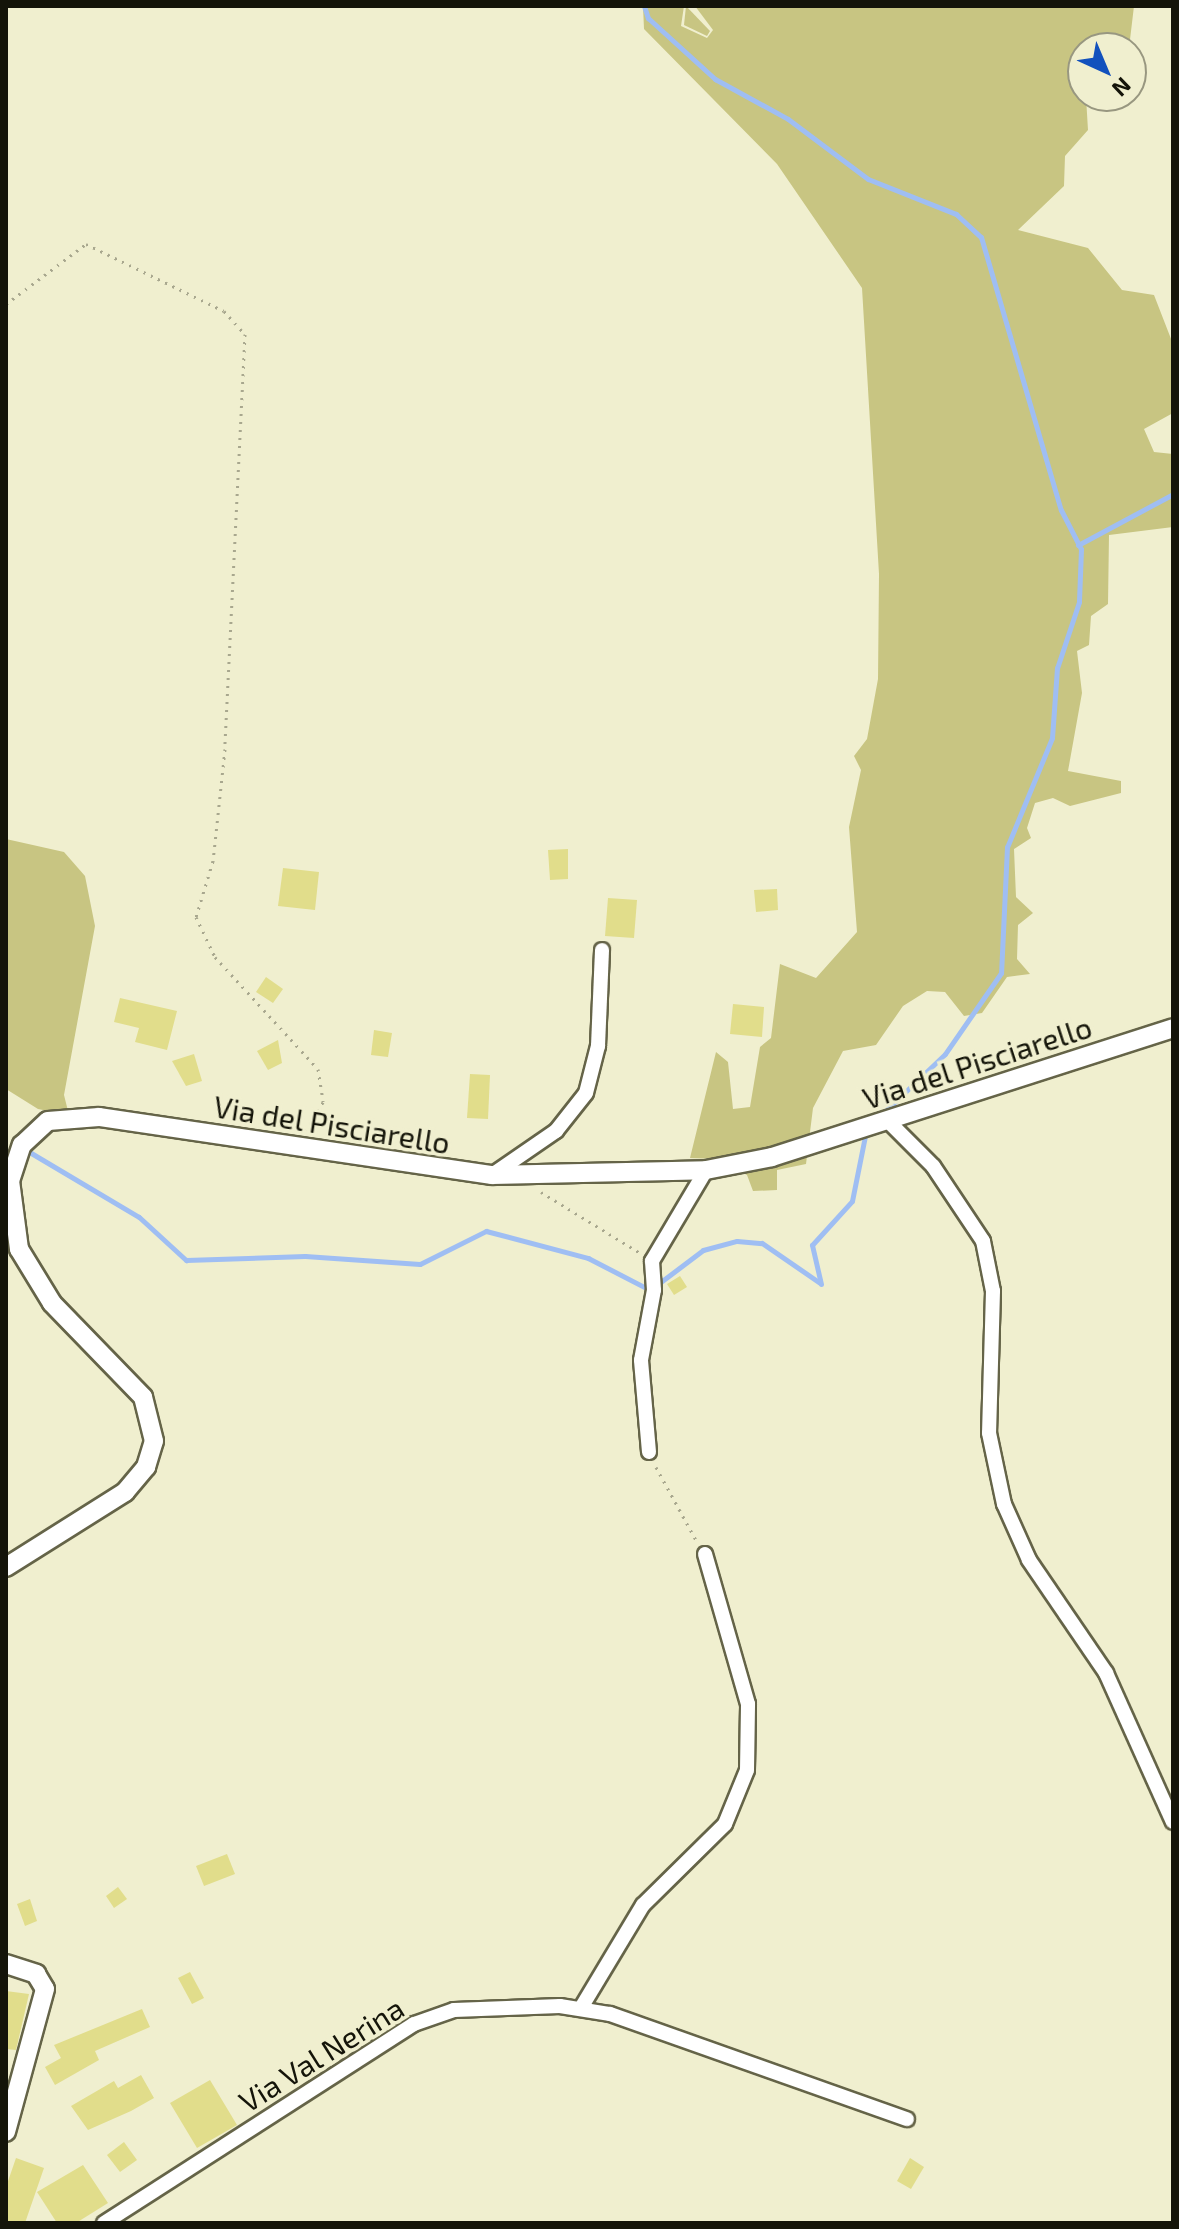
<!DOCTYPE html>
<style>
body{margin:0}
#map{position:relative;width:1179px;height:2229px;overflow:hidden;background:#f0efcf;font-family:"Exo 2",sans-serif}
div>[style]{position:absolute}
.green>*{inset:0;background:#c8c582}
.stream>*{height:5px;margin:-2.5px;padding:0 2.5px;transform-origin:2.5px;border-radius:2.5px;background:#9fbef3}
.building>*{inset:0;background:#e1dd8b}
.path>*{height:3px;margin-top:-1.5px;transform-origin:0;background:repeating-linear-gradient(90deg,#a8a78e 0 2px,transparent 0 8px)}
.roads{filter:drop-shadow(2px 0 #656448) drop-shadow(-2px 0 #656448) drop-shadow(0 2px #656448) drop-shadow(0 -2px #656448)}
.minor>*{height:14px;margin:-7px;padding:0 7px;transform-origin:7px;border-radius:7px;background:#fff}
.tertiary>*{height:18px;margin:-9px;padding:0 9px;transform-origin:9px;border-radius:9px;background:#fff}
span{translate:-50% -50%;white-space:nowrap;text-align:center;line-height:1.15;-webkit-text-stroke:7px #f0efcf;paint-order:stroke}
.street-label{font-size:30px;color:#141409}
.frame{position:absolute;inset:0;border:8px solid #141409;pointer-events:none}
.north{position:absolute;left:1067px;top:32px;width:80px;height:80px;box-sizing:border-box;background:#f0efcf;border:2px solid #989780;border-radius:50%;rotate:136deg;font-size:22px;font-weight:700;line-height:32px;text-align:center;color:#141409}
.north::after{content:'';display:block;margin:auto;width:28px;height:36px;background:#1251bd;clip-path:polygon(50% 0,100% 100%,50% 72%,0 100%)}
</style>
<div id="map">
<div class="green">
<i style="clip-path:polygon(643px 6px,684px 6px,681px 26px,707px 38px,713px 30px,695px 6px,1134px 6px,1129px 48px,1083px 48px,1088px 130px,1065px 156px,1064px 186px,1018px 230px,1088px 248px,1122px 290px,1154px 295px,1173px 344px,1173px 413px,1144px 429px,1154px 452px,1173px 454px,1173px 527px,1109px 535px,1108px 604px,1091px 616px,1089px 645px,1077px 651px,1082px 693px,1068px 771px,1121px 781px,1121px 793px,1070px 806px,1053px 798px,1035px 803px,1027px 828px,1031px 838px,1014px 849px,1016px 897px,1033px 913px,1018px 925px,1017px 959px,1030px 974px,1007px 977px,982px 1013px,964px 1016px,945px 992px,927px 991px,903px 1006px,876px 1045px,843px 1051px,813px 1108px,806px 1164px,777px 1170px,777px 1190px,753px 1191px,747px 1175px,718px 1159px,690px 1158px,716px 1052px,728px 1062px,733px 1109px,750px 1107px,760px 1047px,771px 1038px,780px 964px,816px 978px,857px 932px,849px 827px,861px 770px,854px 756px,867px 739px,878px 679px,879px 574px,862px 288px,777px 164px,644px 29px)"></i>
<i style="clip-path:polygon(686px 6px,710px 31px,707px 36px,684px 25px)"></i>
<i style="clip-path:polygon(6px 839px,64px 852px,85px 876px,95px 926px,64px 1095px,69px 1115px,38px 1109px,6px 1089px)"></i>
</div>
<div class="stream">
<i style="left:644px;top:6px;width:13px;rotate:72deg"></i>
<i style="left:648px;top:18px;width:91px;rotate:42.3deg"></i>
<i style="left:715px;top:79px;width:83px;rotate:28.7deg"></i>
<i style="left:788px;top:119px;width:100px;rotate:36.9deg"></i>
<i style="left:868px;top:179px;width:95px;rotate:21.7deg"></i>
<i style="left:956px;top:214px;width:34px;rotate:43deg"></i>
<i style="left:981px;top:237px;width:284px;rotate:73.7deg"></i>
<i style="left:1061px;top:510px;width:44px;rotate:62.9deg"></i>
<i style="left:1081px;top:549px;width:53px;rotate:92.2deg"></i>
<i style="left:1079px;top:602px;width:70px;rotate:108.4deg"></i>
<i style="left:1057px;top:668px;width:70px;rotate:94.1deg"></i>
<i style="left:1052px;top:738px;width:118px;rotate:112.4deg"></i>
<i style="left:1007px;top:847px;width:126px;rotate:92.7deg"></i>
<i style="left:1001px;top:973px;width:98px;rotate:124.7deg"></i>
<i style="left:945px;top:1054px;width:88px;rotate:136.4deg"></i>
<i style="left:1078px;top:545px;width:108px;rotate:-28.2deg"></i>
<i style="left:26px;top:1150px;width:131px;rotate:30.7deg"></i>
<i style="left:139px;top:1217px;width:64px;rotate:42.5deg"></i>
<i style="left:186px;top:1260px;width:119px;rotate:-1.9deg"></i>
<i style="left:305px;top:1256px;width:115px;rotate:4deg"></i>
<i style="left:420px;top:1264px;width:74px;rotate:-26.6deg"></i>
<i style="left:486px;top:1231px;width:106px;rotate:14.8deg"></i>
<i style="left:588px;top:1258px;width:70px;rotate:27.3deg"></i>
<i style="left:650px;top:1290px;width:66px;rotate:-37deg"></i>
<i style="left:703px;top:1250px;width:35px;rotate:-15deg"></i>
<i style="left:737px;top:1241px;width:25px;rotate:5deg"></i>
<i style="left:762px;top:1243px;width:70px;rotate:34.6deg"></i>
<i style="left:821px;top:1284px;width:40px;rotate:-103deg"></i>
<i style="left:812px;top:1245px;width:59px;rotate:-47.7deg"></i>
<i style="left:852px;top:1201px;width:71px;rotate:-78.7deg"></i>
</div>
<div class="building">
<i style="clip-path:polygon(568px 849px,568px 879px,550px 880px,548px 850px)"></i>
<i style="clip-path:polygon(283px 868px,319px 872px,315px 910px,278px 906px)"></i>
<i style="clip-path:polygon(777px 889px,778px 910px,756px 912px,754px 890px)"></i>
<i style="clip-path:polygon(608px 898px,637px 900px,634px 938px,605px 936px)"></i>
<i style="clip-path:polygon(266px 977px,283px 989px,273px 1003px,256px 992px)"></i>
<i style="clip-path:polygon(120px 998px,177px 1011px,167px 1050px,135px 1042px,139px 1028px,114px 1022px)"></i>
<i style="clip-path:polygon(733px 1004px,764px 1007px,762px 1037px,730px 1034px)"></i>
<i style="clip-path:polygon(374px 1030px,392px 1033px,388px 1057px,371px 1055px)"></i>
<i style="clip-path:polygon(278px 1040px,282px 1063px,268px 1070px,257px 1051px)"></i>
<i style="clip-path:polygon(194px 1054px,202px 1081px,186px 1086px,172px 1061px)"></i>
<i style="clip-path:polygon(470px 1074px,490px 1075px,488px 1119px,467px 1118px)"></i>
<i style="clip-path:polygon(680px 1276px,687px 1287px,674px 1295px,667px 1284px)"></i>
<i style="clip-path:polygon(227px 1854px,235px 1874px,204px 1886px,196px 1866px)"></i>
<i style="clip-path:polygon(118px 1887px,127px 1899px,114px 1908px,106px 1896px)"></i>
<i style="clip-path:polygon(30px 1899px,37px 1921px,25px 1926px,17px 1904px)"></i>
<i style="clip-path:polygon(190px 1972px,204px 1998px,192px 2004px,178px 1978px)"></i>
<i style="clip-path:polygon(6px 1991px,29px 1994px,16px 2050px,6px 2049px)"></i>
<i style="clip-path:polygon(142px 2009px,150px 2027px,95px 2051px,99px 2060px,55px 2085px,45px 2067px,61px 2058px,54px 2045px)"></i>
<i style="clip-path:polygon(141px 2075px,154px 2098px,131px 2111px,88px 2130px,71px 2106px,114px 2081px,118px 2088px)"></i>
<i style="clip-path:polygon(210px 2080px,237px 2125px,197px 2148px,170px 2103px)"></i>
<i style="clip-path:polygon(124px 2142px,137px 2160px,120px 2172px,107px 2155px)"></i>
<i style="clip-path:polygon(16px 2158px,44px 2168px,25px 2223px,6px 2223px,6px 2187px)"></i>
<i style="clip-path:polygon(910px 2158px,924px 2167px,911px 2189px,897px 2181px)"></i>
<i style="clip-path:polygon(83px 2165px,108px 2203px,76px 2223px,57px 2223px,37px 2192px)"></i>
</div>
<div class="path">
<i style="left:6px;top:304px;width:100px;rotate:-36.9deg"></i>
<i style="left:86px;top:244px;width:153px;rotate:25.9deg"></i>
<i style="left:224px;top:311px;width:31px;rotate:48deg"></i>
<i style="left:245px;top:334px;width:415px;rotate:92.8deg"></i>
<i style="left:225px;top:749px;width:113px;rotate:96.1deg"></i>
<i style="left:213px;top:861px;width:59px;rotate:106.9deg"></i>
<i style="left:196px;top:917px;width:44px;rotate:64.6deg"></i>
<i style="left:215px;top:957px;width:152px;rotate:47.4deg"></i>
<i style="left:318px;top:1069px;width:33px;rotate:81deg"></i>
<i style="left:323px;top:1102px;width:32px;rotate:120deg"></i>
<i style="left:541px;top:1192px;width:116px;rotate:31.6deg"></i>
<i style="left:656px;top:1467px;width:83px;rotate:61.3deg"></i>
</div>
<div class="roads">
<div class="minor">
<i style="left:887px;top:1120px;width:65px;rotate:45deg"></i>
<i style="left:933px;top:1166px;width:90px;rotate:56.3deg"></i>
<i style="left:983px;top:1241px;width:51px;rotate:78.7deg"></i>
<i style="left:993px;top:1291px;width:142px;rotate:91.6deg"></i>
<i style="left:989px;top:1433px;width:73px;rotate:78.1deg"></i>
<i style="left:1004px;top:1504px;width:61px;rotate:65.9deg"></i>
<i style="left:1029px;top:1560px;width:137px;rotate:55.7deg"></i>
<i style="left:1106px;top:1673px;width:163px;rotate:65.8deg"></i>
<i style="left:492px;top:1175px;width:78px;rotate:-34.5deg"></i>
<i style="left:556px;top:1131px;width:48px;rotate:-51.7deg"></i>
<i style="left:586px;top:1093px;width:49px;rotate:-75.7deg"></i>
<i style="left:598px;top:1046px;width:96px;rotate:-87.6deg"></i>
<i style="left:649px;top:1452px;width:92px;rotate:-95deg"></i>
<i style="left:641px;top:1360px;width:71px;rotate:-79.5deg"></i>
<i style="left:654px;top:1290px;width:29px;rotate:-94deg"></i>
<i style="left:652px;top:1261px;width:106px;rotate:-59.3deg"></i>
<i style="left:581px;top:2008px;width:120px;rotate:-59deg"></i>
<i style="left:643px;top:1905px;width:115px;rotate:-44.6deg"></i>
<i style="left:725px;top:1824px;width:58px;rotate:-67.8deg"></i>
<i style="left:747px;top:1770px;width:66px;rotate:-89.1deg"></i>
<i style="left:748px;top:1704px;width:156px;rotate:-106deg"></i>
<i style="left:104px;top:2223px;width:368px;rotate:-32.7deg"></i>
<i style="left:414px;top:2024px;width:42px;rotate:-19.3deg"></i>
<i style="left:454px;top:2010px;width:106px;rotate:-2.2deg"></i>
<i style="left:560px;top:2006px;width:51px;rotate:9.1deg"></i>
<i style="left:610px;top:2014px;width:315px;rotate:19.5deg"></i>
</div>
<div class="tertiary">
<i style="left:6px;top:1567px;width:141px;rotate:-32.2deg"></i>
<i style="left:125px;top:1492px;width:33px;rotate:-50deg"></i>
<i style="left:146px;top:1467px;width:27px;rotate:-73deg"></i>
<i style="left:154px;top:1441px;width:45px;rotate:-104deg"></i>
<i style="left:143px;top:1397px;width:131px;rotate:-134.1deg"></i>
<i style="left:52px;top:1303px;width:63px;rotate:-121.4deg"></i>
<i style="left:19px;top:1249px;width:69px;rotate:-97.5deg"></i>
<i style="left:10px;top:1181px;width:38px;rotate:-72deg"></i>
<i style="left:22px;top:1145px;width:35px;rotate:-43deg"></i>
<i style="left:48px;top:1121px;width:51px;rotate:-4.5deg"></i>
<i style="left:99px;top:1117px;width:397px;rotate:8.4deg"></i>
<i style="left:492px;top:1175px;width:214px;rotate:-1.3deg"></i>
<i style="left:706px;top:1170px;width:67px;rotate:-11.1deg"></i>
<i style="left:772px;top:1157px;width:421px;rotate:-17.8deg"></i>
<i style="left:6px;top:1964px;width:32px;rotate:18deg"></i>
<i style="left:36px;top:1974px;width:17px;rotate:59deg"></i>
<i style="left:45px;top:1989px;width:148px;rotate:105.3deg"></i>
</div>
</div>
<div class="street-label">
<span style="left:977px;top:1062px;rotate:-18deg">Via del Pisciarello</span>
<span style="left:332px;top:1124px;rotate:9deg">Via del Pisciarello</span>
<span style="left:321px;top:2054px;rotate:-32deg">Via Val Nerina</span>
</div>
<div class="frame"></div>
<div class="north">N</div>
</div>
